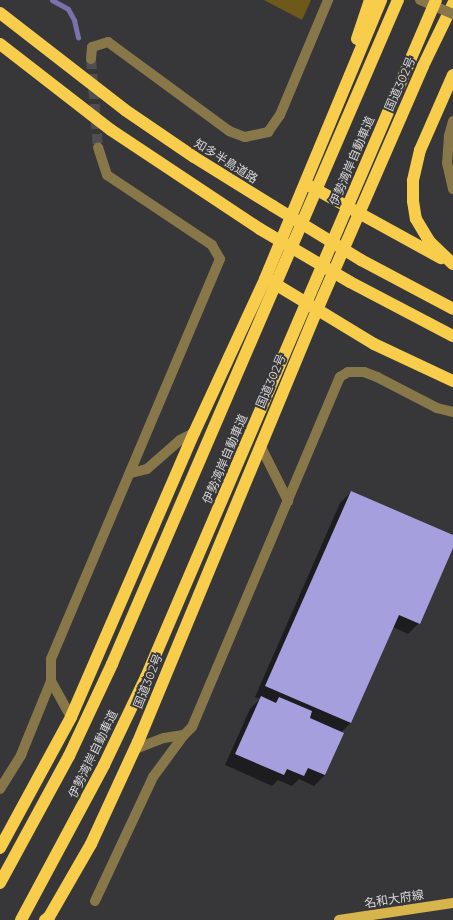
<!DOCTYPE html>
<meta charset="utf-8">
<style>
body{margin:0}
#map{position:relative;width:453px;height:920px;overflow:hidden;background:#37373a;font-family:Montserrat,"Noto Sans JP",sans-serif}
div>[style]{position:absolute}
.green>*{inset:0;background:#6e591a}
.shadow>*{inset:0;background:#0007}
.stream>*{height:5px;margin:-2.5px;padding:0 2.5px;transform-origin:2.5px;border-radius:2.5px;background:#7a72ad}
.building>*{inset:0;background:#a69fdd}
.minor-tunnel>*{height:10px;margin-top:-5px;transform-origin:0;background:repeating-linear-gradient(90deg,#4f4f52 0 10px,transparent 0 15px)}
.minor>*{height:10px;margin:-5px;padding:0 5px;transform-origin:5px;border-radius:5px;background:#887749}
.major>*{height:10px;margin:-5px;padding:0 5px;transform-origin:5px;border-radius:5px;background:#d8b44d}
.highway>*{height:12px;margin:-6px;padding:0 6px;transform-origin:6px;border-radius:6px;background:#f8cd4c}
.minor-bridge>*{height:10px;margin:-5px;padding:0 5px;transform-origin:5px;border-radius:5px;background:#887749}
.highway-bridge>*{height:12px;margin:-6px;padding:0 6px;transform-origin:6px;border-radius:6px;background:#f8cd4c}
span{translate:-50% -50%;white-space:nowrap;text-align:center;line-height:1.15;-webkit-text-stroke:4px #37373a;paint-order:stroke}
.street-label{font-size:12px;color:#d7d7d9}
</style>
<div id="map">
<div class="green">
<i style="clip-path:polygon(264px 0,311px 0,302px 20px)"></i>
</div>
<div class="shadow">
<i style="clip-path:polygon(351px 492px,453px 536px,453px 546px,419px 623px,408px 634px,393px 627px,351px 723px,341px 732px,343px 733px,325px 775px,314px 786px,299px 779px,292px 786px,278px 780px,272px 786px,225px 765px,250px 709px,260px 699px,255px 697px,340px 503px)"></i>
</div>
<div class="stream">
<i style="left:52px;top:0;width:18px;rotate:29deg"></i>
<i style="left:68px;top:9px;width:13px;rotate:61deg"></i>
<i style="left:74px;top:20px;width:18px;rotate:77deg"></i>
</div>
<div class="building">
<i style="clip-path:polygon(351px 491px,453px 535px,453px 548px,420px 624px,399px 615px,351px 723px,265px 686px)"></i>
<i style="clip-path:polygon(261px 696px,276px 703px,279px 697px,312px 711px,310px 718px,344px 733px,325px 775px,308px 768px,304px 776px,287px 769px,284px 775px,235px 754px)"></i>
</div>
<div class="minor-tunnel">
<i style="left:91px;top:59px;width:88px;rotate:85.5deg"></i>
</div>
<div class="minor">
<i style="left:91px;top:59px;width:12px;rotate:-85deg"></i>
<i style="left:92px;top:47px;width:17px;rotate:-17deg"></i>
<i style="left:108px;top:42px;width:150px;rotate:36.3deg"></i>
<i style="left:229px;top:131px;width:17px;rotate:21deg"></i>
<i style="left:245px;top:137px;width:24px;rotate:-12deg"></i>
<i style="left:268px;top:132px;width:21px;rotate:-55deg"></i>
<i style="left:280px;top:115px;width:125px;rotate:-67.3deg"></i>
<i style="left:453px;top:121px;width:16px;rotate:105deg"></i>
<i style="left:449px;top:136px;width:27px;rotate:94deg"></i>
<i style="left:447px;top:163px;width:27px;rotate:77deg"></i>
<i style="left:260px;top:445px;width:63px;rotate:63.4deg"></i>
<i style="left:131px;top:473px;width:16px;rotate:-14deg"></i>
<i style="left:147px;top:469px;width:44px;rotate:-41.3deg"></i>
<i style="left:180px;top:440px;width:16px;rotate:-27deg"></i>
<i style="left:71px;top:717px;width:41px;rotate:-119.1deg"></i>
<i style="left:51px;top:681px;width:22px;rotate:-90deg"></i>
<i style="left:51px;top:659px;width:434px;rotate:-67.1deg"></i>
<i style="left:220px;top:259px;width:16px;rotate:-120deg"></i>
<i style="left:212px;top:245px;width:126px;rotate:-146.3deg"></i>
<i style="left:107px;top:175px;width:29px;rotate:-108deg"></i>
<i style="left:135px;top:749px;width:31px;rotate:-21deg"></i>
<i style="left:164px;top:738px;width:20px;rotate:-9deg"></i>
<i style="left:184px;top:735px;width:11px;rotate:-45deg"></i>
<i style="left:192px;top:727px;width:380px;rotate:-67.1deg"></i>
<i style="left:340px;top:377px;width:9px;rotate:-32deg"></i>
<i style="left:348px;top:372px;width:16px"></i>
<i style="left:364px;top:372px;width:14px;rotate:21deg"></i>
<i style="left:377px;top:377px;width:68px;rotate:27.3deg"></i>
<i style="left:437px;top:408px;width:16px;rotate:14deg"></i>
<i style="left:0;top:789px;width:40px;rotate:-58deg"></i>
<i style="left:21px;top:755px;width:80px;rotate:-67.9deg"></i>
<i style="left:95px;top:901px;width:137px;rotate:-64.9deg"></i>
<i style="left:153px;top:777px;width:52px;rotate:-53.6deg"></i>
</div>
<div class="major">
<i style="left:339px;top:920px;width:115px;rotate:-8.5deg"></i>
</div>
<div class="highway">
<i style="left:0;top:13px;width:158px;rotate:37.8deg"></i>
<i style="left:125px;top:110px;width:83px;rotate:34.3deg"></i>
<i style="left:194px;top:157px;width:93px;rotate:31.8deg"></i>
<i style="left:357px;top:39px;width:41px;rotate:-71.6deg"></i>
<i style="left:0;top:44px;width:140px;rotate:37.8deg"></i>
<i style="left:111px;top:130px;width:179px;rotate:33.6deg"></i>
<i style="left:453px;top:75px;width:82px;rotate:113.7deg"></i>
<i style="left:420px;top:150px;width:32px;rotate:103deg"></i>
<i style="left:413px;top:181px;width:20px;rotate:90deg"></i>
<i style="left:413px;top:201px;width:18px;rotate:81deg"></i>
<i style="left:416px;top:219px;width:26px;rotate:59deg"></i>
<i style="left:429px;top:241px;width:33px;rotate:44deg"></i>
<i style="left:308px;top:185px;width:152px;rotate:28.8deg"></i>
<i style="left:361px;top:260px;width:104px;rotate:28deg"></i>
<i style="left:267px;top:279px;width:125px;rotate:31.3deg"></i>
<i style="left:374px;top:344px;width:87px;rotate:25.1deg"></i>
<i style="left:350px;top:282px;width:116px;rotate:27.7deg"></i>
<i style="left:0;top:848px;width:149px;rotate:-61.5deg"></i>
<i style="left:71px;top:717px;width:309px;rotate:-66.6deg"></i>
<i style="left:194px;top:433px;width:170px;rotate:-65.2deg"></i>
<i style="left:265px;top:279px;width:302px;rotate:-67.4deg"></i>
<i style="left:45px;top:920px;width:5px;rotate:-37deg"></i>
<i style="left:49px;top:917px;width:84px;rotate:-60.1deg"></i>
<i style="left:91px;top:844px;width:112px;rotate:-65.3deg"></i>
<i style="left:138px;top:742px;width:468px;rotate:-67.5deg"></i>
<i style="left:317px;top:310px;width:266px;rotate:-66.5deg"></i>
<i style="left:423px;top:66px;width:69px;rotate:-64.2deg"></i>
</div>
<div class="minor-bridge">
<i style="left:420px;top:0;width:36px;rotate:23deg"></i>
</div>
<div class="highway-bridge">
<i style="left:273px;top:206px;width:103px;rotate:31.5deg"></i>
<i style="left:260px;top:229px;width:104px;rotate:30.5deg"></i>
<i style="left:0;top:883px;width:145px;rotate:-61.5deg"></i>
<i style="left:69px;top:756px;width:102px;rotate:-64.9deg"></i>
<i style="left:112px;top:664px;width:723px;rotate:-66.7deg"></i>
<i style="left:21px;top:920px;width:176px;rotate:-61.8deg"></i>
<i style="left:104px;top:765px;width:98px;rotate:-64.5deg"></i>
<i style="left:146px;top:677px;width:736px;rotate:-66.81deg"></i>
</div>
<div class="street-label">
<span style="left:400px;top:84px;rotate:-66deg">国道302号</span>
<span style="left:226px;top:161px;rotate:32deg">知多半島道路</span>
<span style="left:352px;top:161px;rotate:-67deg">伊勢湾岸自動車道</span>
<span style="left:271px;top:381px;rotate:-67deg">国道302号</span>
<span style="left:225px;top:459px;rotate:-67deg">伊勢湾岸自動車道</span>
<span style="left:148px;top:681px;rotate:-68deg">国道302号</span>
<span style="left:93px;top:754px;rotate:-64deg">伊勢湾岸自動車道</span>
<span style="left:394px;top:899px;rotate:-9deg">名和大府線</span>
</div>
</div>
